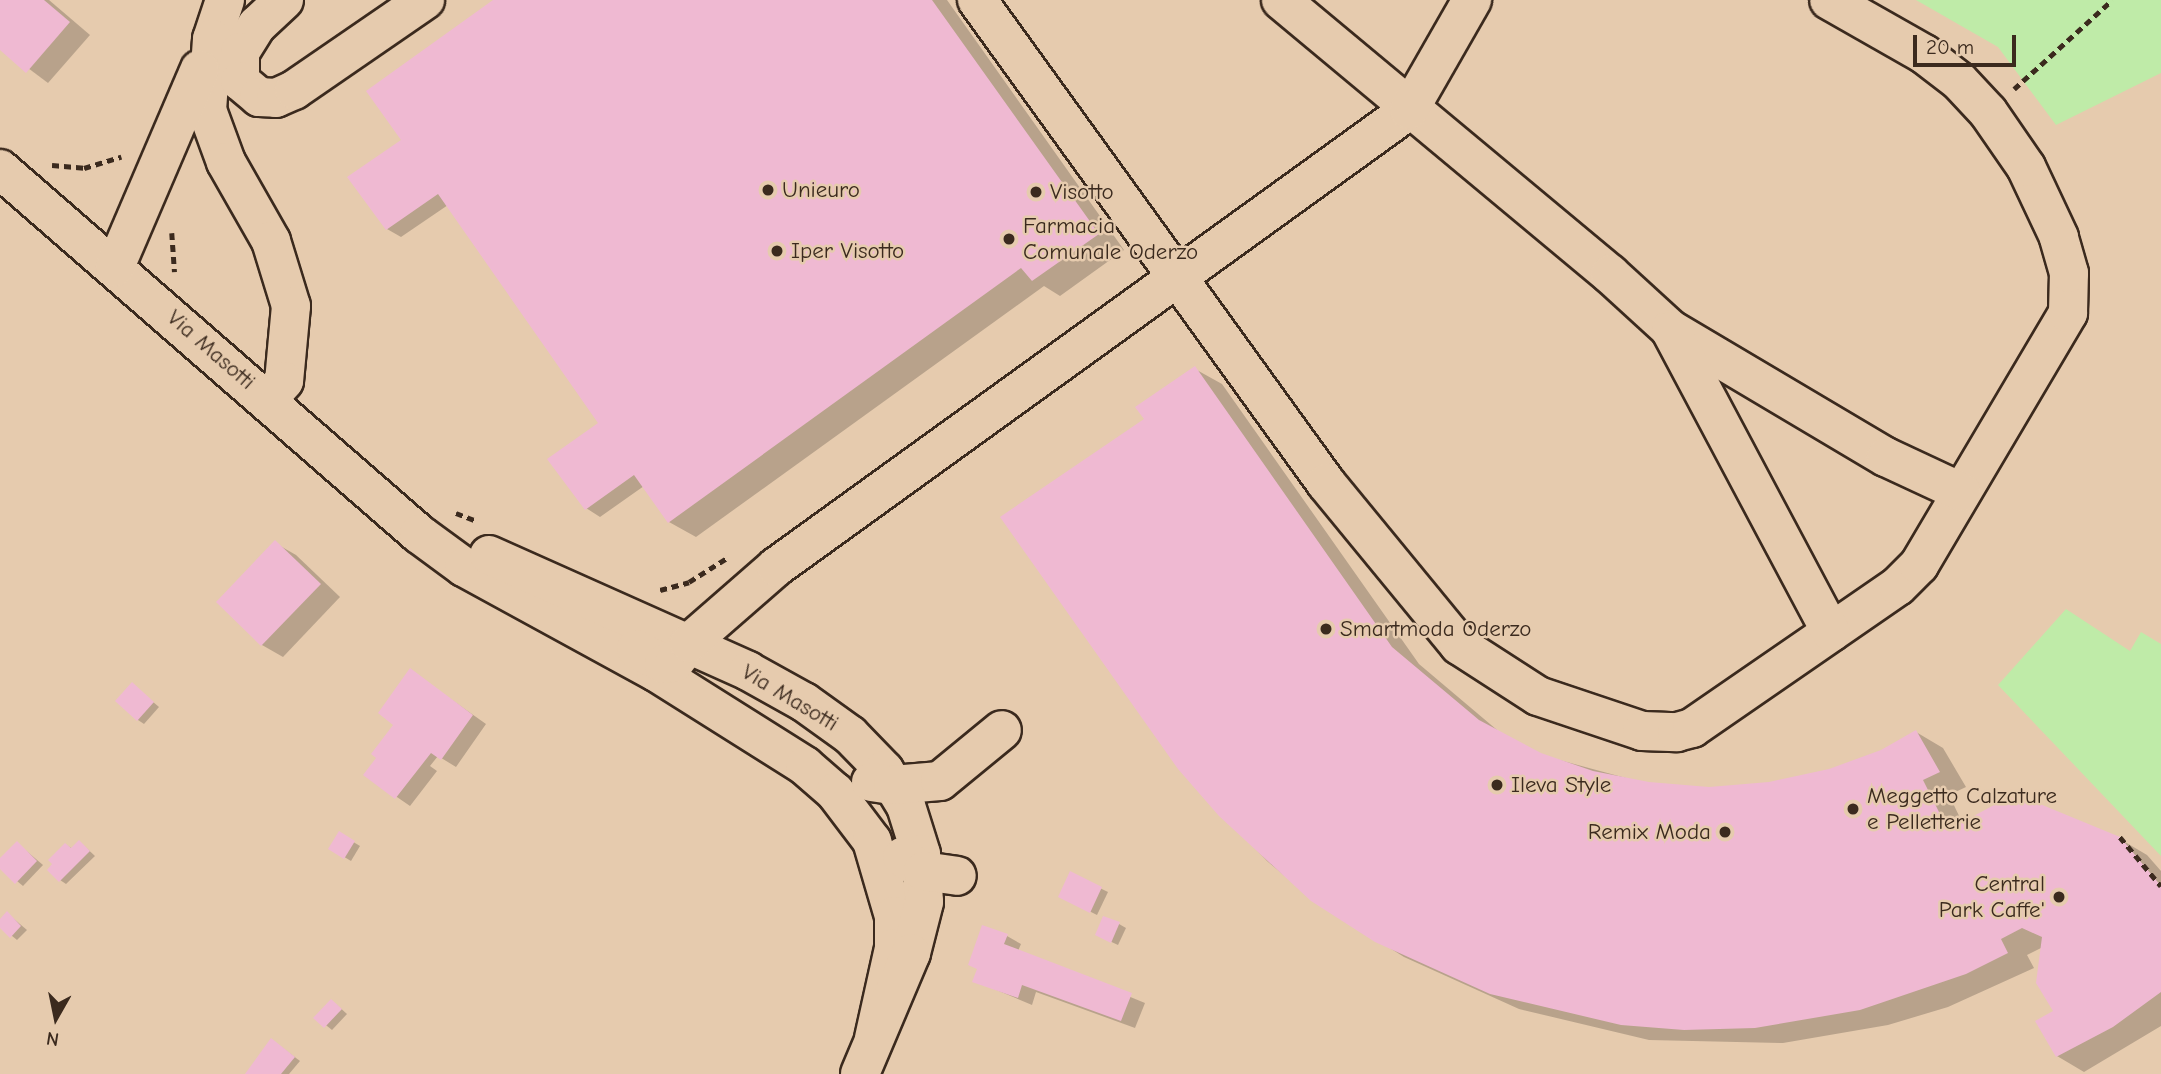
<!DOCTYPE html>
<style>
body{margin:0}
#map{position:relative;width:2161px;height:1074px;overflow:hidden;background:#e6cbae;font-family:"Comic Neue",sans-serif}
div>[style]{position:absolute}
.green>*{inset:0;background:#bfeba8}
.shadow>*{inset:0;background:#0003}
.building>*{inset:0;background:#efb9d2}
.path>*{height:4.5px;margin-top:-2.25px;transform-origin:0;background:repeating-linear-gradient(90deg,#3b2a1e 0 7px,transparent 0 12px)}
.roads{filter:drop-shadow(2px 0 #3b2a1e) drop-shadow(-2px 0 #3b2a1e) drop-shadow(0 2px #3b2a1e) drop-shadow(0 -2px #3b2a1e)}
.minor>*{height:38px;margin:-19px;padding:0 19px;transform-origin:19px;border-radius:19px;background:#e6cbae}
.dots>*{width:19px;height:19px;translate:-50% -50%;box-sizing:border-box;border:4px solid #e6cbae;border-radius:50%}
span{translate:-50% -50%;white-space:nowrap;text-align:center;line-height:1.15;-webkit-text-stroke:5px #e6cbae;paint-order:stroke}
.poi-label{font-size:23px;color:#3b2a1e}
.left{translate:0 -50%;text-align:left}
.right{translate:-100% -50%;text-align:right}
.street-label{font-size:23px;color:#3b2a1e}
.north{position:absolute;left:21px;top:983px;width:70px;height:70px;-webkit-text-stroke:5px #e6cbae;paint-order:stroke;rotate:189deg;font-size:19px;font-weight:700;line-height:28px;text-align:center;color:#3b2a1e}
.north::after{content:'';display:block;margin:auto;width:24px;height:32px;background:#3b2a1e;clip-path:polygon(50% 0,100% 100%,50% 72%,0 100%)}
.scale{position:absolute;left:1913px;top:35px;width:103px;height:32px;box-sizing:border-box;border:4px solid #3b2a1e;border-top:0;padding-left:9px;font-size:21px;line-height:24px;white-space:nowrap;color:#3b2a1e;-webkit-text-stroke:5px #e6cbae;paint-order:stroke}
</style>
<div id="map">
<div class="green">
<i style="clip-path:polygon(1916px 0,2161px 0,2161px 73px,2056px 125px,1998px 47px)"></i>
<i style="clip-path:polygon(2066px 609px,2130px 651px,2141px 632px,2161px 644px,2161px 856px,1998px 685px)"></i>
</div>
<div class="shadow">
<i style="clip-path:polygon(0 0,49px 0,90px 35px,48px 83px,0 47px)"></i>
<i style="clip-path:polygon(496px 0,947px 0,1124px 250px,1060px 296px,1044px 286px,696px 537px,669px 522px,644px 486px,600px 517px,586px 508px,601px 424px,448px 205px,401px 237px,387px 229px,403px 141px)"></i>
<i style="clip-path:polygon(1195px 369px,1222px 384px,1419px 664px,1503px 735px,1541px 755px,1648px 784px,1709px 789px,1770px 784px,1830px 771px,1882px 752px,1916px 732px,1943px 748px,1966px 787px,1949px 795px,1963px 824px,2120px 839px,2147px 855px,2161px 871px,2161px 1026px,2084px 1072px,2057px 1056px,2055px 1011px,2043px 947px,2027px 955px,2034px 968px,1948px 1007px,1888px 1025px,1783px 1043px,1649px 1040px,1519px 1009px,1404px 957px,1312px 899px,1267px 861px,1179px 768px,1147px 419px)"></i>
<i style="clip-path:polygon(275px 543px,296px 555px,340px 597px,283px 657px,262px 645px)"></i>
<i style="clip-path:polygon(411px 671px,486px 724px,456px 767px,438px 756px,430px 766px,437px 771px,410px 806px,365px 775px,404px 730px)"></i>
<i style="clip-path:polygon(132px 684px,159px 707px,144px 724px,138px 720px)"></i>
<i style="clip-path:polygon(340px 834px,360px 846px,351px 861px,331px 849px)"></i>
<i style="clip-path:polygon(80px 842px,95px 856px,66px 884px,60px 880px,55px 864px,66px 845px,73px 849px)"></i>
<i style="clip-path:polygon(17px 843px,43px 865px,23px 886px,0 867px,0 861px)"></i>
<i style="clip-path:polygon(1071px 874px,1108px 892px,1097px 915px,1067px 900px)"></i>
<i style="clip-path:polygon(8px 914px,27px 930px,17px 940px,0 926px)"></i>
<i style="clip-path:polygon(1119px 924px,1126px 928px,1118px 945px,1103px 938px)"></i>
<i style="clip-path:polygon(1007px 936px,1021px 944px,1018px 951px,1145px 1003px,1135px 1028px,1036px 992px,1032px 1005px,975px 981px)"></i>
<i style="clip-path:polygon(337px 1005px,347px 1014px,332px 1030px,316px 1017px)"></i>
<i style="clip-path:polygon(272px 1040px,300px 1061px,289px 1074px,248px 1074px)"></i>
</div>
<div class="building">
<i style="clip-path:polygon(0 0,44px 0,70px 22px,26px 73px,0 50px)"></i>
<i style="clip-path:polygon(493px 0,932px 0,1099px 234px,1032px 281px,1021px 268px,668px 523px,634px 475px,585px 510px,547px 459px,598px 423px,438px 194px,386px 230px,347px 177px,401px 140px,366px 91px)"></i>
<i style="clip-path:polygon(1195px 366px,1392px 647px,1479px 720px,1541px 753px,1593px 771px,1649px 782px,1709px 787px,1769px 782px,1829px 769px,1881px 750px,1916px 730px,1940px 772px,1923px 780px,1948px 830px,2005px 799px,2023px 797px,2120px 837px,2161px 886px,2161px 992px,2113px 1027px,2056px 1057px,2035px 1021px,2053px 1011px,2036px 983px,2042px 937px,2022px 928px,2001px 939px,2008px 953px,1966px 974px,1860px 1010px,1755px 1028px,1684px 1030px,1621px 1025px,1490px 994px,1375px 942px,1311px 901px,1219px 816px,1178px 769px,1000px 517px,1144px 419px,1135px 407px)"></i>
<i style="clip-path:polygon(275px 540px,321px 584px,261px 646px,216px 602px)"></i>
<i style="clip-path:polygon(410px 668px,473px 715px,441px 760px,431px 753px,395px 799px,363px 775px,376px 758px,371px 754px,393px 725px,378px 713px)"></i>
<i style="clip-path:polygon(132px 682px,154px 702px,137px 721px,115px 701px)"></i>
<i style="clip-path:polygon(339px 831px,355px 841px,344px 859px,328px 849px)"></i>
<i style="clip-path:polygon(79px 840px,90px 851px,59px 882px,47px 870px,52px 864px,48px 860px,65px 843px,71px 848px)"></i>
<i style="clip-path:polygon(17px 841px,37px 861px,15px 884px,0 869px,0 858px)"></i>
<i style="clip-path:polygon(1070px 871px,1102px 887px,1090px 913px,1058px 897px)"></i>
<i style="clip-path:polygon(7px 911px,21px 926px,10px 938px,0 928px,0 919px)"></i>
<i style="clip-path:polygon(1103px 916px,1120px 922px,1111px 943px,1095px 935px)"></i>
<i style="clip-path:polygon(982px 925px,1008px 934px,1004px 944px,1132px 993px,1121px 1021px,1022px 985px,1018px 998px,972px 982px,977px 969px,968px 965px)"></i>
<i style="clip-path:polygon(331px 999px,342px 1009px,324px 1028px,313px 1018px)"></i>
<i style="clip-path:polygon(271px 1038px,295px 1057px,281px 1074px,245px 1074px)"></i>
</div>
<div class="path">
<i style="left:2014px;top:89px;width:132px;rotate:-42.2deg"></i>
<i style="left:52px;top:165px;width:32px;rotate:5deg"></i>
<i style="left:84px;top:168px;width:39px;rotate:-17deg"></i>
<i style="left:172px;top:233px;width:39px;rotate:86deg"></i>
<i style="left:456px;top:513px;width:22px;rotate:21deg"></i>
<i style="left:660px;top:590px;width:30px;rotate:-15deg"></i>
<i style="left:689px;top:582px;width:45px;rotate:-32.3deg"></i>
<i style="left:2120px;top:837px;width:64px;rotate:50.1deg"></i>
</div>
<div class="roads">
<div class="minor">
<i style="left:225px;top:0;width:41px;rotate:108.4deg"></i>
<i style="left:212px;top:39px;width:71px;rotate:94deg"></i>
<i style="left:207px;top:110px;width:55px;rotate:69.9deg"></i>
<i style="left:226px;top:162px;width:91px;rotate:60.3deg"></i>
<i style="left:271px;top:241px;width:68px;rotate:72.9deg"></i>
<i style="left:291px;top:306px;width:75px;rotate:95.3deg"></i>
<i style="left:284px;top:381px;width:24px;rotate:132deg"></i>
<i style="left:284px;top:0;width:37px;rotate:137deg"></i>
<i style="left:257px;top:25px;width:32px;rotate:122deg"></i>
<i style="left:240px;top:52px;width:29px;rotate:90deg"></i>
<i style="left:240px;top:81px;width:25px;rotate:40deg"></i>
<i style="left:259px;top:97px;width:17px;rotate:3deg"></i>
<i style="left:276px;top:98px;width:20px;rotate:-24deg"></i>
<i style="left:294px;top:90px;width:159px;rotate:-34.5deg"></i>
<i style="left:977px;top:0;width:596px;rotate:54.15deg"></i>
<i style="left:1326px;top:483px;width:210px;rotate:50.6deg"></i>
<i style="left:1459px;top:645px;width:94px;rotate:32.8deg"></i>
<i style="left:1538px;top:696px;width:110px;rotate:18.6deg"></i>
<i style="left:1642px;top:731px;width:35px;rotate:2deg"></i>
<i style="left:1677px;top:732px;width:16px;rotate:-15deg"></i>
<i style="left:1692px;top:728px;width:250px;rotate:-34.6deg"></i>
<i style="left:1898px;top:586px;width:30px;rotate:-45deg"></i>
<i style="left:1919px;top:565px;width:293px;rotate:-59.4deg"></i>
<i style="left:2068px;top:313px;width:40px;rotate:-88.6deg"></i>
<i style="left:2069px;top:273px;width:37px;rotate:-106deg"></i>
<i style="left:2059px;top:237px;width:77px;rotate:-115.2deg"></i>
<i style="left:2026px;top:167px;width:67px;rotate:-124.6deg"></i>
<i style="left:1988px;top:112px;width:42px;rotate:-133.1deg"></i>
<i style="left:1959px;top:81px;width:44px;rotate:-142.4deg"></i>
<i style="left:1924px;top:54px;width:109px;rotate:-150.4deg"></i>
<i style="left:1281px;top:0;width:428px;rotate:39.8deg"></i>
<i style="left:1610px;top:274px;width:81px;rotate:42.5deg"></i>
<i style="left:1670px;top:329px;width:251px;rotate:30.7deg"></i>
<i style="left:1886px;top:457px;width:83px;rotate:25deg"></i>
<i style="left:0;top:169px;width:556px;rotate:41.06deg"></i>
<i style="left:419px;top:534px;width:56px;rotate:36.3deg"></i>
<i style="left:464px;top:567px;width:219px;rotate:28.7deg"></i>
<i style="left:656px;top:672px;width:176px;rotate:32.2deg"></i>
<i style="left:805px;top:766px;width:40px;rotate:41deg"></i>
<i style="left:835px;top:792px;width:61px;rotate:52.9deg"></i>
<i style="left:872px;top:841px;width:78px;rotate:73.7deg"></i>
<i style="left:894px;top:916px;width:32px;rotate:90deg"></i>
<i style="left:894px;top:948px;width:92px;rotate:102.5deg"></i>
<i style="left:115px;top:267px;width:215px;rotate:-66.8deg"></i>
<i style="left:1671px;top:331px;width:341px;rotate:62deg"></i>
<i style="left:489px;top:555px;width:284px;rotate:24.1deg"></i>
<i style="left:748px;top:671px;width:64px;rotate:29deg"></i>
<i style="left:804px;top:702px;width:57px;rotate:35.7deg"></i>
<i style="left:850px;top:735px;width:49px;rotate:45.8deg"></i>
<i style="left:884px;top:770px;width:42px;rotate:58.6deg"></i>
<i style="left:906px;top:806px;width:50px;rotate:72.6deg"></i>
<i style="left:921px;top:854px;width:48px;rotate:86.4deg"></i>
<i style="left:924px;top:902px;width:53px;rotate:104.3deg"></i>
<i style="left:911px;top:953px;width:131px;rotate:112.9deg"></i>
<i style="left:636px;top:649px;width:32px;rotate:28deg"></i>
<i style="left:664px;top:664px;width:10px;rotate:-6deg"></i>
<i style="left:674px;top:663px;width:25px;rotate:-53deg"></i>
<i style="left:689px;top:643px;width:116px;rotate:-41.1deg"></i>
<i style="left:776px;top:567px;width:781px;rotate:-35.83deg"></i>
<i style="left:1409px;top:110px;width:127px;rotate:-60.2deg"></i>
<i style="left:871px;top:782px;width:22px;rotate:8deg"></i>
<i style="left:893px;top:785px;width:47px;rotate:-4.9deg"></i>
<i style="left:940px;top:781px;width:80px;rotate:-39.4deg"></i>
<i style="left:902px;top:857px;width:25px;rotate:34deg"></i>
<i style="left:923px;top:871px;width:34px;rotate:8deg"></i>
</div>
</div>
<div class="dots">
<i style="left:768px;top:190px;background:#3b2a1e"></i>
<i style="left:1036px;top:192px;background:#3b2a1e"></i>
<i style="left:1009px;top:239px;background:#3b2a1e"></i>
<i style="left:777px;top:251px;background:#3b2a1e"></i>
<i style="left:1326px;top:629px;background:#3b2a1e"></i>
<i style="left:1497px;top:785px;background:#3b2a1e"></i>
<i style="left:1853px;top:809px;background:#3b2a1e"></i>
<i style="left:1725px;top:832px;background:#3b2a1e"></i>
<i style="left:2059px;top:897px;background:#3b2a1e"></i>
</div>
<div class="poi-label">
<span class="left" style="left:782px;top:190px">Unieuro</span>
<span class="left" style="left:1050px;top:192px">Visotto</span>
<span class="left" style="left:1023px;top:239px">Farmacia<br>Comunale Oderzo</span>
<span class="left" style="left:791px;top:251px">Iper Visotto</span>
<span class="left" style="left:1340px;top:629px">Smartmoda Oderzo</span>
<span class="left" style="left:1511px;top:785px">Ileva Style</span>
<span class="left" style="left:1867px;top:809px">Meggetto Calzature<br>e Pelletterie</span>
<span class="right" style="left:1711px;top:832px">Remix Moda</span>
<span class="right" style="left:2045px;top:897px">Central<br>Park Caffe'</span>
</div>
<div class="street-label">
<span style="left:211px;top:350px;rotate:41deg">Via Masotti</span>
<span style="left:790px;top:698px;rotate:31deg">Via Masotti</span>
</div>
<div class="north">N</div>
<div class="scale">20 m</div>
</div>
